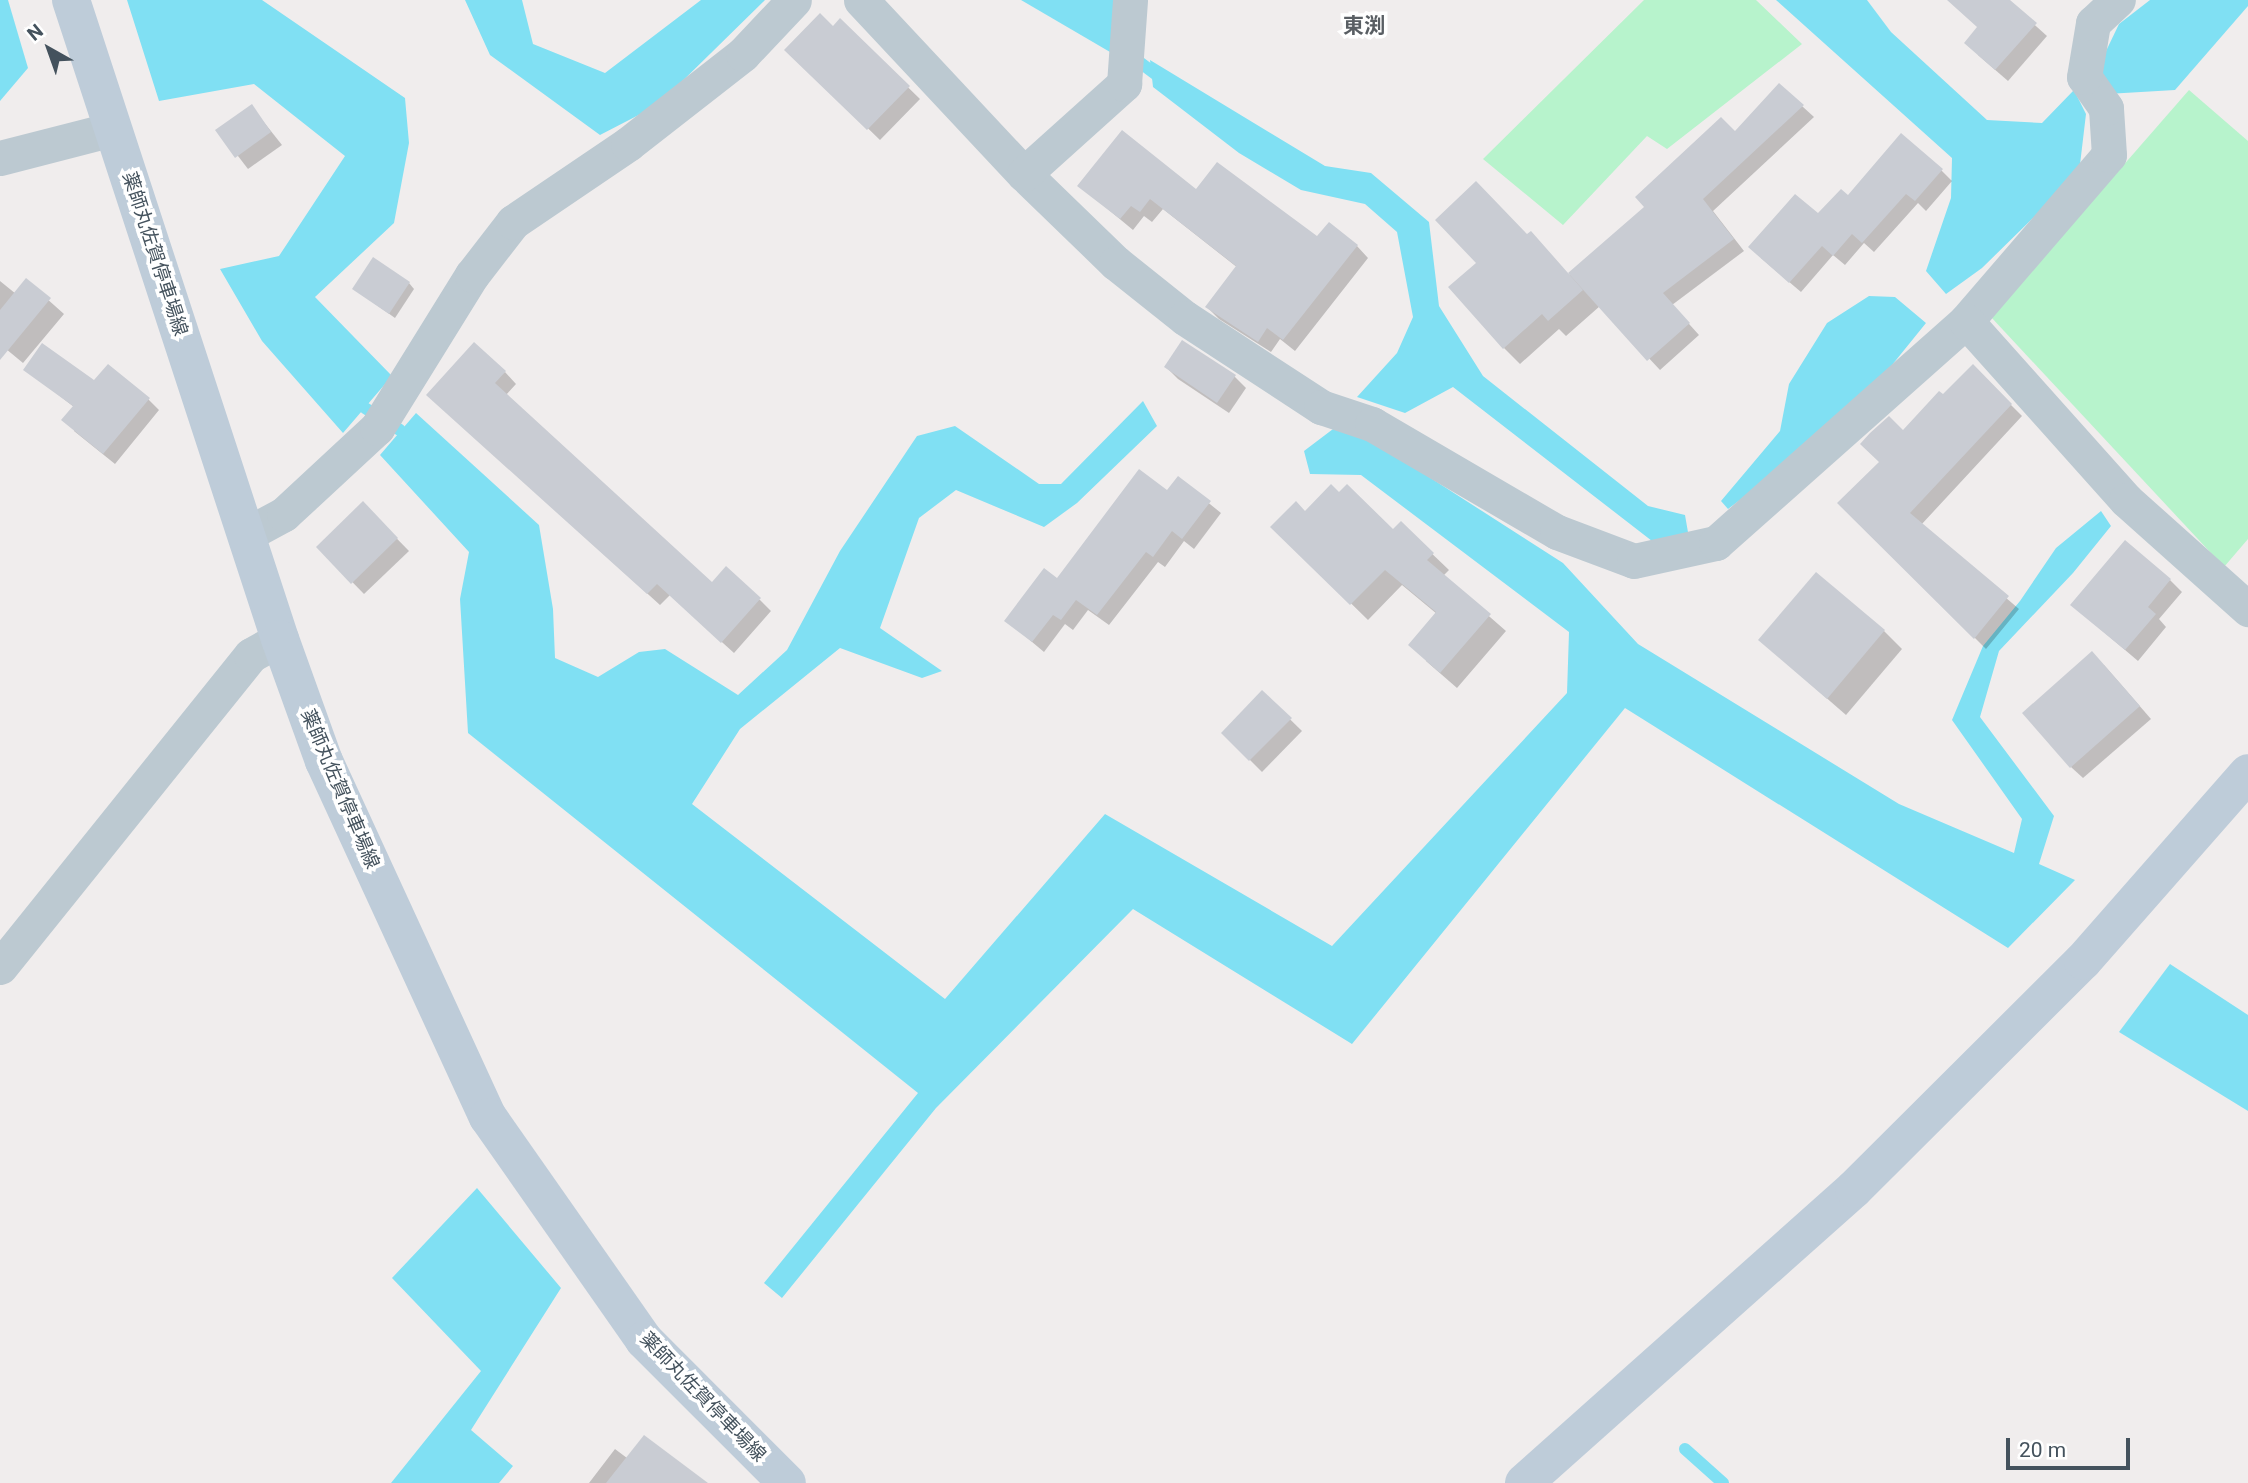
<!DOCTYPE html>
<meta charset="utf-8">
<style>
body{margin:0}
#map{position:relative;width:2248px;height:1483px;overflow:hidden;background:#f0eded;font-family:Roboto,"Noto Sans JP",sans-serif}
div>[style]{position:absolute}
.green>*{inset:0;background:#b7f3cc}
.water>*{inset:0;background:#80e0f3}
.shadow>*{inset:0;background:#0003}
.stream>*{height:12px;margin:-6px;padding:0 6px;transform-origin:6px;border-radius:6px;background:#80e0f3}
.building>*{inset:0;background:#c9ccd3}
.street>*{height:35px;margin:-17.5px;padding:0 17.5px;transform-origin:17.5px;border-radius:17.5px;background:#bcc9d1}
.secondary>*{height:38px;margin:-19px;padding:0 19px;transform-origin:19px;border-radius:19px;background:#beccd9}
span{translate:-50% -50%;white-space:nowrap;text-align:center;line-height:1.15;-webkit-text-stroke:7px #fff;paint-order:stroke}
.street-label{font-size:19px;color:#44525d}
.neighbourhood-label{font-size:21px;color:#595e63;font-weight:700}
.north{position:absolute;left:14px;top:14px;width:70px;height:70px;-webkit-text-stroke:5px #fff;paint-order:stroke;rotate:320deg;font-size:19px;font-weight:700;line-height:28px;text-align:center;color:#44525d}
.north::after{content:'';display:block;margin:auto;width:24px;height:32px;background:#44525d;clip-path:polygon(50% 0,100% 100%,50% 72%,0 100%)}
.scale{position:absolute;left:2006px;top:1438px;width:124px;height:32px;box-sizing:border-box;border:4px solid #44525d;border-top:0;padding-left:9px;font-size:21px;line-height:24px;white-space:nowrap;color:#44525d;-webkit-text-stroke:5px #fff;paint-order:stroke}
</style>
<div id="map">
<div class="green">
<i style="clip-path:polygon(1644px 0,1756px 0,1802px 44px,1667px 149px,1647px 136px,1563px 225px,1483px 159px)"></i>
<i style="clip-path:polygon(2189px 90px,2248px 141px,2248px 539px,2224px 567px,1991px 317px)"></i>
</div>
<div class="water">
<i style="clip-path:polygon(0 0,8px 0,28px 68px,0 101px)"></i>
<i style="clip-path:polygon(127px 0,262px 0,405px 98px,409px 143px,394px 223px,315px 297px,392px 376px,343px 433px,262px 341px,220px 269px,279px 256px,345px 156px,254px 84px,159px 101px)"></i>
<i style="clip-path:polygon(465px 0,522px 0,533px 44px,605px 73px,701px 0,765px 0,658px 105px,600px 135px,490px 55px)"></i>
<i style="clip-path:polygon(1021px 0,1115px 0,1110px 52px)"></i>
<i style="clip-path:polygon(1776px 0,1867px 0,1891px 32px,1987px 120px,2042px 123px,2074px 90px,2086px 114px,2079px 173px,1982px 268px,1946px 294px,1926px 271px,1951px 198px,1952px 158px)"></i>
<i style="clip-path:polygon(2150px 0,2248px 0,2248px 6px,2175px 90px,2107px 94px,2095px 74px,2119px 24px)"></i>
<i style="clip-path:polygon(1150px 60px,1325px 166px,1371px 173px,1429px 222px,1439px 306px,1483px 376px,1648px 506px,1685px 515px,1689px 538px,1652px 541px,1453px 387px,1405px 413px,1357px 397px,1397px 353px,1413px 317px,1397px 232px,1365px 204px,1301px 190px,1239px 153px,1153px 87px)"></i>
<i style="clip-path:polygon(1869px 296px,1895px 297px,1926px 323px,1850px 417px,1728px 509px,1721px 501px,1780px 431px,1789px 384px,1827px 323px)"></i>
<i style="clip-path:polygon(1143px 401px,1157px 426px,1077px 503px,1044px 527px,956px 490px,919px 518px,880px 628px,942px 671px,922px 678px,840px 648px,740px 729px,692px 804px,945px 999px,1105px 814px,1332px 946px,1567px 693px,1569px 632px,1361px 475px,1310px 474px,1304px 451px,1337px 426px,1387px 450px,1563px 563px,1638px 644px,1899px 804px,2014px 853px,2022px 819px,1952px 720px,1983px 646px,2020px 601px,2056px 548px,2101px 511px,2111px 526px,2073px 573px,1999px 651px,1980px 717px,2054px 816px,2039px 864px,2075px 880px,2008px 948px,1625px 708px,1352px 1044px,1133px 909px,936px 1108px,782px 1298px,764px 1283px,918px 1093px,468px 733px,460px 599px,469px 552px,380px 455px,416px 413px,539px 525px,553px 609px,555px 658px,598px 677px,639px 652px,665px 649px,738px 695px,787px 650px,840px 551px,917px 436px,955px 426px,1039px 484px,1061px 484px)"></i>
<i style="clip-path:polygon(2170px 964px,2248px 1015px,2248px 1111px,2119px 1032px)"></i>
<i style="clip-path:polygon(477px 1188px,561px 1288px,471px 1430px,513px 1466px,499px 1483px,391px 1483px,481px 1371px,392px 1278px)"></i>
</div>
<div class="shadow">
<i style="clip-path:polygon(1976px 0,2007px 0,2047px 36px,2008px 81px,1978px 55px)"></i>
<i style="clip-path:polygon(840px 21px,920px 99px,880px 140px,787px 50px,833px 28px)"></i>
<i style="clip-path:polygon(1779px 85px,1814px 117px,1713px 211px,1744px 251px,1672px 305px,1699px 335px,1660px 370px,1600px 306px,1566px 336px,1559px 329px,1520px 364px,1504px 348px,1527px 236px,1569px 275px,1735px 134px)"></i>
<i style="clip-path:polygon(251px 106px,282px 145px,248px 169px,218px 130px)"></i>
<i style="clip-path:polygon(1941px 170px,1952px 181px,1926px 211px,1918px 203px,1874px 252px,1864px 243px,1845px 265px,1833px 255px,1801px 292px,1761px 258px,1848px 198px)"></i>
<i style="clip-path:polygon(1080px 186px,1197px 192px,1318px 239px,1357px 246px,1368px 258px,1295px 351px,1280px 339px,1271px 352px,1219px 319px,1207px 307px,1238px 268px,1163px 209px,1152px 222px,1144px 216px,1133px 230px)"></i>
<i style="clip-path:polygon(0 281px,16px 294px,27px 281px,64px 314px,23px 363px,0 344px)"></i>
<i style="clip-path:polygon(409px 283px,414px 289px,395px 318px,354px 289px)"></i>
<i style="clip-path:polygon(1166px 367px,1234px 376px,1246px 388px,1229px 413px,1178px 379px)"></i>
<i style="clip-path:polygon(1973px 367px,2022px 416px,1921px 525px,2019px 609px,1986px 649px,1840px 503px,1881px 463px,1903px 433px)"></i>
<i style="clip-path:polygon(25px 369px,148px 399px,159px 410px,115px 464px,74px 431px,74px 407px)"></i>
<i style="clip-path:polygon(505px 372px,516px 384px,506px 395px,712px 584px,760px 600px,771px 611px,734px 653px,670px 595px,660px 605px,440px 406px)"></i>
<i style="clip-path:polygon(1179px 479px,1221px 513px,1194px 549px,1184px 541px,1165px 567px,1158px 562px,1109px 625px,1088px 610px,1073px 630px,1065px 624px,1044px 652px,1007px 621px,1167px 493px)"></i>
<i style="clip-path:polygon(363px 504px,409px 551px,364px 594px,318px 547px)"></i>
<i style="clip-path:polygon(1305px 513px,1393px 532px,1401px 524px,1449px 570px,1443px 576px,1506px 631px,1457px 688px,1426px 661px,1437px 614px,1402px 585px,1368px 620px,1273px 527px)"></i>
<i style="clip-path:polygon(2170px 580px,2182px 592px,2159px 619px,2166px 627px,2138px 661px,2085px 616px)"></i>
<i style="clip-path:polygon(1884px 631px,1902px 649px,1846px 715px,1760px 640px)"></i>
<i style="clip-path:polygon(2104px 665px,2151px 719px,2083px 778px,2071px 767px)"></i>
<i style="clip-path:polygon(1262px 692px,1302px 731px,1262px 772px,1223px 733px)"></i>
<i style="clip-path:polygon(615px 1449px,627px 1458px,705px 1483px,589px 1483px)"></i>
</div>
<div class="stream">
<i style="left:1130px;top:55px;width:45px;rotate:36.9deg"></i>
<i style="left:365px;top:408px;width:41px;rotate:32.2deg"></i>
<i style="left:1685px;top:1449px;width:51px;rotate:41.8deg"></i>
</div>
<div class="building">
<i style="clip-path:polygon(1947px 0,2010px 0,2037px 23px,1995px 70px,1964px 43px,1977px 27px)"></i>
<i style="clip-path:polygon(820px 13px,833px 26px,840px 18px,910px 86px,867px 130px,784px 50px)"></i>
<i style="clip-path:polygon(1779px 83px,1804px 105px,1703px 199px,1734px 239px,1663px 293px,1690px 323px,1647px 361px,1568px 273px,1644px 207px,1635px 197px,1721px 117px,1735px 131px)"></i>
<i style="clip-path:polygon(252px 104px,271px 132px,235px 158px,215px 130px)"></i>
<i style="clip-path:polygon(1122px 130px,1196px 189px,1217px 162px,1317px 236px,1329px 222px,1358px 245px,1283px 340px,1267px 328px,1258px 342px,1205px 307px,1236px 266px,1150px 199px,1140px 212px,1131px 206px,1120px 219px,1077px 186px)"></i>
<i style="clip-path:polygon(1901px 133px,1943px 169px,1915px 201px,1906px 194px,1862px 243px,1852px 234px,1833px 256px,1822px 246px,1789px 283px,1748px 247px,1795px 194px,1818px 213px,1841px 189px,1848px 195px)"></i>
<i style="clip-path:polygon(1476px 181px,1527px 234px,1531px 231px,1583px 290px,1548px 321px,1542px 314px,1503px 349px,1448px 287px,1476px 263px,1435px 220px)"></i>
<i style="clip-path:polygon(373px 257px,410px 282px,389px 314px,352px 289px)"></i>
<i style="clip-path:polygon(26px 278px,51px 298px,0 360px,0 310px)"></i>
<i style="clip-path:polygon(1182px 340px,1236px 375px,1217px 403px,1164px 367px)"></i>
<i style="clip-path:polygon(474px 342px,506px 371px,495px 383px,712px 582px,726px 566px,761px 598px,721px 643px,657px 584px,647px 594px,426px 395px)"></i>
<i style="clip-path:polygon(42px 343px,94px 380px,108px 364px,150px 398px,103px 454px,61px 420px,73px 406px,23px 370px)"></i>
<i style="clip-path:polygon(1973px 364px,2012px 404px,1910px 513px,2009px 596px,1974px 639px,1837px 503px,1879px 462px,1860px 444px,1870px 433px,1889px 416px,1903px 430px,1939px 391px,1943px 394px)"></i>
<i style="clip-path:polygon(1139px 469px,1167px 490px,1178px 476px,1211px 501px,1182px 539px,1172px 531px,1153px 557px,1146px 552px,1097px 615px,1076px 600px,1061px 620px,1053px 615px,1032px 642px,1004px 621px,1044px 568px,1057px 578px)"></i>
<i style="clip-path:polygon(1331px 484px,1339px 492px,1347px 484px,1393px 529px,1401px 521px,1434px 553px,1427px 560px,1491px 614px,1440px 673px,1408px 645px,1436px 612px,1385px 570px,1350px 605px,1270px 527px,1296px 501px,1305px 511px)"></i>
<i style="clip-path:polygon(363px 501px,398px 538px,351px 584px,316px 547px)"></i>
<i style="clip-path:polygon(2125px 540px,2171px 579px,2148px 607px,2156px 614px,2125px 650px,2070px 605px)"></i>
<i style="clip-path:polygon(1816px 572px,1885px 630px,1827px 699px,1758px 640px)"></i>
<i style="clip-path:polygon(2092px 651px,2140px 706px,2070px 768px,2022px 713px)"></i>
<i style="clip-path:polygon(1262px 690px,1292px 718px,1249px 761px,1221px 733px)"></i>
<i style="clip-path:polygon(644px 1435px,708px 1483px,606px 1483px)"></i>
</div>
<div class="street">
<i style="left:861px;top:0;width:238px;rotate:46.9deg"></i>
<i style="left:1024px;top:174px;width:128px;rotate:44.1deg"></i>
<i style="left:1116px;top:263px;width:88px;rotate:38.6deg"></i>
<i style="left:1185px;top:318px;width:163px;rotate:33.2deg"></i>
<i style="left:1321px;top:407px;width:54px;rotate:18.4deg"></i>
<i style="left:1372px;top:424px;width:214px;rotate:30.3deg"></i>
<i style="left:1557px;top:532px;width:82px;rotate:20.6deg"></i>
<i style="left:1634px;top:561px;width:84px;rotate:-12.4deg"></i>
<i style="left:1716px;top:543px;width:334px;rotate:-41.6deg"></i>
<i style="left:1966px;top:321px;width:219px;rotate:-49.3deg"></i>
<i style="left:2109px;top:155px;width:47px;rotate:-93.7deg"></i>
<i style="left:2106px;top:108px;width:38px;rotate:-125deg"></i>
<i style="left:2084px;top:77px;width:55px;rotate:-80.5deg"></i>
<i style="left:2093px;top:23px;width:34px;rotate:-43deg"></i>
<i style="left:0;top:158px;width:117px;rotate:-14.4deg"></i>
<i style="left:1024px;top:174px;width:135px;rotate:-42deg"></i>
<i style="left:1124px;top:84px;width:84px;rotate:-85.9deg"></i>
<i style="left:1966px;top:321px;width:240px;rotate:48.2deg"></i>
<i style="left:2126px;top:500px;width:164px;rotate:41.8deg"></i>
<i style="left:247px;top:534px;width:42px;rotate:-28.4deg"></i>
<i style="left:284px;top:514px;width:127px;rotate:-42.8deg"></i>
<i style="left:377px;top:428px;width:180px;rotate:-58.2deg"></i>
<i style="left:472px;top:275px;width:67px;rotate:-52.3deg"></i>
<i style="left:513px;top:222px;width:139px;rotate:-34.1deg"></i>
<i style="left:628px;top:144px;width:146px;rotate:-38deg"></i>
<i style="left:743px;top:54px;width:74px;rotate:-46.6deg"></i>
<i style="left:0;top:967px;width:400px;rotate:-51.2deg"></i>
<i style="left:251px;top:655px;width:33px;rotate:-29deg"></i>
</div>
<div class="secondary">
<i style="left:71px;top:0;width:672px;rotate:71.89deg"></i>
<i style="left:280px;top:639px;width:130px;rotate:70.2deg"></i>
<i style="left:324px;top:761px;width:392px;rotate:65.3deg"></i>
<i style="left:488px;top:1117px;width:272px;rotate:55deg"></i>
<i style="left:644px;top:1340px;width:202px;rotate:45deg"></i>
<i style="left:1524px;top:1483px;width:442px;rotate:-41.7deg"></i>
<i style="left:1854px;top:1189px;width:323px;rotate:-44.9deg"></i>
<i style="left:2083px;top:961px;width:250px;rotate:-48.7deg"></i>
</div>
<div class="street-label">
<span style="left:155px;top:254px;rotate:72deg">薬師丸佐賀停車場線</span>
<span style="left:340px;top:789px;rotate:67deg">薬師丸佐賀停車場線</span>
<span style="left:703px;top:1397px;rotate:46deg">薬師丸佐賀停車場線</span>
</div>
<div class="neighbourhood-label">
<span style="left:1364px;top:26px">東渕</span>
</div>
<div class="north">N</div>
<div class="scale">20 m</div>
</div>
